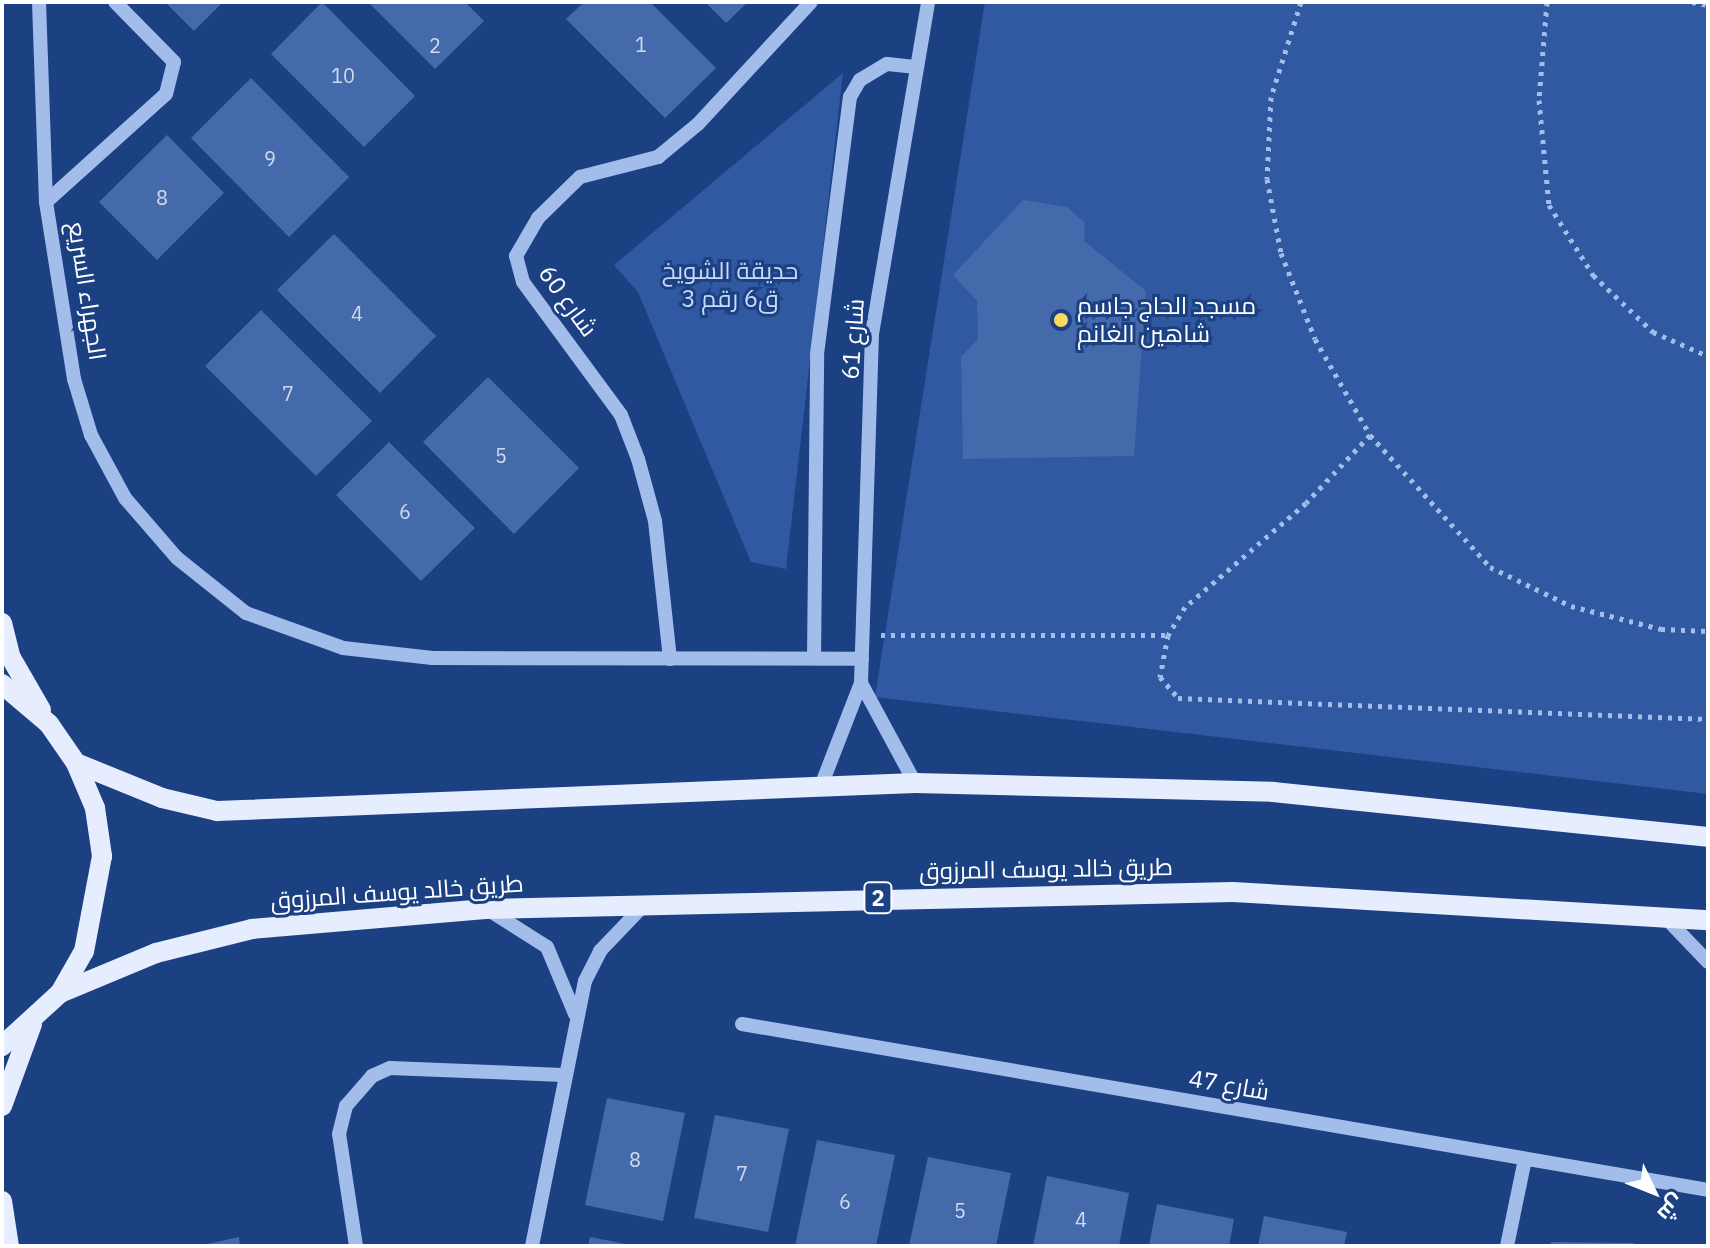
<!DOCTYPE html>
<meta charset="utf-8">
<style>
body{margin:0}
#map{position:relative;width:1710px;height:1248px;overflow:hidden;background:#1c4183;font-family:"IBM Plex Sans",Cairo,sans-serif}
div>[style]{position:absolute}
.green>*{inset:0;background:#3059a1}
.building>*{inset:0;background:#446aac}
.path>*{height:5px;margin-top:-2.5px;transform-origin:0;background:repeating-linear-gradient(90deg,#a2bdea 0 4px,transparent 0 10px)}
.minor>*{height:14px;margin:-7px;padding:0 7px;transform-origin:7px;border-radius:7px;background:#a2bdea}
.major>*{height:20px;margin:-10px;padding:0 10px;transform-origin:10px;border-radius:10px;background:#e6edfe}
.dots>*{width:22px;height:22px;translate:-50% -50%;box-sizing:border-box;border:4px solid #1c4183;border-radius:50%}
span{translate:-50% -50%;white-space:nowrap;text-align:center;line-height:1.15;-webkit-text-stroke:6px #1c4183;paint-order:stroke}
.number-label{font-size:20px;color:#d0daea}
.number-label span{-webkit-text-stroke-width:0}
.shield-label span{padding:2px 6px;background:#1c4183;border:2px solid;border-radius:6px;-webkit-text-stroke-width:0}
.shield-label{font-size:22px;color:#fff;font-weight:700}
.park-label{font-size:24px;color:#c6d9f8}
.street-label{font-size:24px;color:#fff}
.poi-label{font-size:24px;color:#fff}
.left{translate:0 -50%;text-align:left}
.frame{position:absolute;inset:0;border:4px solid #fff;pointer-events:none}
.north{position:absolute;left:1614px;top:1152px;width:80px;height:80px;-webkit-text-stroke:6px #1c4183;paint-order:stroke;rotate:133deg;font-size:22px;font-weight:700;line-height:32px;text-align:center;color:#fff}
.north::after{content:'';display:block;margin:auto;width:28px;height:36px;background:#fff;clip-path:polygon(50% 0,100% 100%,50% 72%,0 100%)}
</style>
<div id="map">
<div class="green">
<i style="clip-path:polygon(985px 2px,1708px 2px,1708px 794px,875px 697px)"></i>
<i style="clip-path:polygon(843px 73px,786px 569px,751px 562px,638px 292px,614px 265px)"></i>
</div>
<div class="building">
<i style="clip-path:polygon(165px 2px,223px 2px,194px 31px)"></i>
<i style="clip-path:polygon(322px 2px,415px 96px,364px 147px,271px 54px)"></i>
<i style="clip-path:polygon(368px 2px,465px 2px,484px 21px,435px 69px)"></i>
<i style="clip-path:polygon(584px 2px,650px 2px,716px 68px,665px 118px,566px 19px)"></i>
<i style="clip-path:polygon(705px 2px,748px 2px,726px 23px)"></i>
<i style="clip-path:polygon(251px 78px,349px 177px,289px 237px,191px 138px)"></i>
<i style="clip-path:polygon(167px 135px,224px 193px,157px 260px,99px 202px)"></i>
<i style="clip-path:polygon(1023px 200px,1067px 207px,1085px 223px,1084px 241px,1146px 291px,1134px 456px,963px 459px,961px 357px,978px 339px,977px 301px,953px 275px)"></i>
<i style="clip-path:polygon(334px 234px,436px 336px,380px 393px,277px 290px)"></i>
<i style="clip-path:polygon(261px 310px,372px 421px,316px 476px,205px 366px)"></i>
<i style="clip-path:polygon(488px 377px,579px 468px,514px 534px,423px 442px)"></i>
<i style="clip-path:polygon(389px 442px,475px 528px,421px 581px,336px 495px)"></i>
<i style="clip-path:polygon(607px 1098px,685px 1113px,663px 1221px,585px 1205px)"></i>
<i style="clip-path:polygon(715px 1115px,789px 1129px,768px 1232px,694px 1218px)"></i>
<i style="clip-path:polygon(817px 1140px,895px 1155px,876px 1246px,795px 1246px)"></i>
<i style="clip-path:polygon(928px 1157px,1011px 1173px,996px 1246px,909px 1246px)"></i>
<i style="clip-path:polygon(1047px 1176px,1129px 1193px,1119px 1246px,1033px 1246px)"></i>
<i style="clip-path:polygon(1157px 1204px,1234px 1219px,1229px 1246px,1149px 1246px)"></i>
<i style="clip-path:polygon(1264px 1216px,1347px 1232px,1344px 1246px,1258px 1246px)"></i>
<i style="clip-path:polygon(239px 1237px,240px 1246px,203px 1246px,203px 1245px)"></i>
<i style="clip-path:polygon(590px 1237px,631px 1245px,630px 1246px,588px 1246px)"></i>
<i style="clip-path:polygon(1551px 1242px,1634px 1243px,1634px 1246px,1551px 1246px)"></i>
</div>
<div class="path">
<i style="left:1301px;top:2px;width:100px;rotate:107.5deg"></i>
<i style="left:1271px;top:97px;width:82px;rotate:92.8deg"></i>
<i style="left:1267px;top:179px;width:75px;rotate:79.3deg"></i>
<i style="left:1281px;top:253px;width:92px;rotate:68.4deg"></i>
<i style="left:1315px;top:339px;width:111px;rotate:60.2deg"></i>
<i style="left:1370px;top:435px;width:178px;rotate:47.7deg"></i>
<i style="left:1490px;top:567px;width:90px;rotate:25.7deg"></i>
<i style="left:1571px;top:606px;width:93px;rotate:14.3deg"></i>
<i style="left:1661px;top:629px;width:47px;rotate:2.4deg"></i>
<i style="left:1547px;top:2px;width:98px;rotate:94.7deg"></i>
<i style="left:1539px;top:100px;width:105px;rotate:84.6deg"></i>
<i style="left:1549px;top:205px;width:83px;rotate:57.8deg"></i>
<i style="left:1593px;top:275px;width:83px;rotate:43.5deg"></i>
<i style="left:1653px;top:332px;width:60px;rotate:23.6deg"></i>
<i style="left:1692px;top:2px;width:16px;rotate:11deg"></i>
<i style="left:1370px;top:435px;width:93px;rotate:133.3deg"></i>
<i style="left:1306px;top:503px;width:160px;rotate:139.3deg"></i>
<i style="left:1185px;top:607px;width:33px;rotate:121deg"></i>
<i style="left:1168px;top:635px;width:43px;rotate:100.8deg"></i>
<i style="left:1160px;top:677px;width:28px;rotate:49deg"></i>
<i style="left:1178px;top:698px;width:530px;rotate:2.27deg"></i>
<i style="left:881px;top:635px;width:287px"></i>
</div>
<div class="minor">
<i style="left:39px;top:2px;width:200px;rotate:88deg"></i>
<i style="left:46px;top:202px;width:179px;rotate:81deg"></i>
<i style="left:74px;top:379px;width:59px;rotate:73.1deg"></i>
<i style="left:91px;top:435px;width:72px;rotate:61.6deg"></i>
<i style="left:125px;top:498px;width:79px;rotate:49.1deg"></i>
<i style="left:177px;top:558px;width:88px;rotate:38.6deg"></i>
<i style="left:246px;top:613px;width:103px;rotate:19.8deg"></i>
<i style="left:343px;top:648px;width:90px;rotate:6.4deg"></i>
<i style="left:432px;top:658px;width:430px;rotate:0.1deg"></i>
<i style="left:46px;top:202px;width:161px;rotate:-42deg"></i>
<i style="left:166px;top:94px;width:33px;rotate:-76deg"></i>
<i style="left:174px;top:62px;width:84px;rotate:-134.5deg"></i>
<i style="left:814px;top:658px;width:304px;rotate:-89.4deg"></i>
<i style="left:817px;top:354px;width:259px;rotate:-82.7deg"></i>
<i style="left:850px;top:97px;width:20px;rotate:-60deg"></i>
<i style="left:860px;top:80px;width:31px;rotate:-31deg"></i>
<i style="left:887px;top:64px;width:30px;rotate:6deg"></i>
<i style="left:670px;top:659px;width:139px;rotate:-96.2deg"></i>
<i style="left:655px;top:521px;width:64px;rotate:-105.3deg"></i>
<i style="left:638px;top:459px;width:47px;rotate:-111.1deg"></i>
<i style="left:621px;top:415px;width:165px;rotate:-126.4deg"></i>
<i style="left:523px;top:282px;width:27px;rotate:-105deg"></i>
<i style="left:516px;top:256px;width:44px;rotate:-59.9deg"></i>
<i style="left:538px;top:218px;width:59px;rotate:-44.3deg"></i>
<i style="left:580px;top:177px;width:81px;rotate:-14.4deg"></i>
<i style="left:658px;top:157px;width:52px;rotate:-39.5deg"></i>
<i style="left:698px;top:124px;width:166px;rotate:-47.2deg"></i>
<i style="left:861px;top:683px;width:114px;rotate:61.6deg"></i>
<i style="left:821px;top:786px;width:110px;rotate:-68.8deg"></i>
<i style="left:861px;top:683px;width:349px;rotate:-88.2deg"></i>
<i style="left:872px;top:334px;width:337px;rotate:-80.4deg"></i>
<i style="left:492px;top:912px;width:65px;rotate:32.5deg"></i>
<i style="left:547px;top:947px;width:73px;rotate:67.3deg"></i>
<i style="left:1663px;top:915px;width:65px;rotate:46.2deg"></i>
<i style="left:742px;top:1024px;width:980px;rotate:9.75deg"></i>
<i style="left:356px;top:1246px;width:113px;rotate:-98.6deg"></i>
<i style="left:339px;top:1134px;width:29px;rotate:-76deg"></i>
<i style="left:346px;top:1106px;width:40px;rotate:-49deg"></i>
<i style="left:372px;top:1076px;width:20px;rotate:-24deg"></i>
<i style="left:390px;top:1068px;width:173px;rotate:2.3deg"></i>
<i style="left:532px;top:1246px;width:270px;rotate:-78.7deg"></i>
<i style="left:585px;top:981px;width:34px;rotate:-63deg"></i>
<i style="left:600px;top:951px;width:64px;rotate:-46.3deg"></i>
<i style="left:1507px;top:1246px;width:89px;rotate:-78.3deg"></i>
</div>
<div class="major">
<i style="left:2px;top:623px;width:34px;rotate:76deg"></i>
<i style="left:10px;top:656px;width:62px;rotate:60.1deg"></i>
<i style="left:2px;top:684px;width:62px;rotate:40.4deg"></i>
<i style="left:49px;top:724px;width:47px;rotate:55.3deg"></i>
<i style="left:76px;top:763px;width:49px;rotate:67.1deg"></i>
<i style="left:95px;top:808px;width:49px;rotate:81.7deg"></i>
<i style="left:102px;top:856px;width:97px;rotate:100.7deg"></i>
<i style="left:84px;top:951px;width:48px;rotate:119.7deg"></i>
<i style="left:60px;top:993px;width:79px;rotate:137.6deg"></i>
<i style="left:76px;top:763px;width:93px;rotate:22.1deg"></i>
<i style="left:162px;top:798px;width:57px;rotate:13.3deg"></i>
<i style="left:217px;top:811px;width:699px;rotate:-2.3deg"></i>
<i style="left:915px;top:783px;width:358px;rotate:1.4deg"></i>
<i style="left:1273px;top:792px;width:437px;rotate:5.9deg"></i>
<i style="left:60px;top:993px;width:104px;rotate:-22.6deg"></i>
<i style="left:156px;top:953px;width:99px;rotate:-14deg"></i>
<i style="left:252px;top:929px;width:234px;rotate:-4.9deg"></i>
<i style="left:485px;top:909px;width:748px;rotate:-1.3deg"></i>
<i style="left:1233px;top:892px;width:476px;rotate:3.4deg"></i>
<i style="left:2px;top:1106px;width:87px;rotate:-69.9deg"></i>
<i style="left:2px;top:1201px;width:46px;rotate:81.2deg"></i>
</div>
<div class="dots">
<i style="left:1061px;top:320px;background:#fada60"></i>
</div>
<div class="number-label">
<span style="left:641px;top:44px">1</span>
<span style="left:435px;top:45px">2</span>
<span style="left:343px;top:75px">10</span>
<span style="left:270px;top:158px">9</span>
<span style="left:162px;top:197px">8</span>
<span style="left:357px;top:313px">4</span>
<span style="left:288px;top:393px">7</span>
<span style="left:501px;top:455px">5</span>
<span style="left:405px;top:511px">6</span>
<span style="left:635px;top:1159px">8</span>
<span style="left:742px;top:1173px">7</span>
<span style="left:845px;top:1201px">6</span>
<span style="left:960px;top:1210px">5</span>
<span style="left:1081px;top:1219px">4</span>
</div>
<div class="shield-label">
<span style="left:878px;top:898px">2</span>
</div>
<div class="park-label">
<span style="left:730px;top:285px">حديقة الشويخ<br>ق6 رقم 3</span>
</div>
<div class="street-label">
<span style="left:87px;top:291px;rotate:81deg">الجهراء السريع</span>
<span style="left:568px;top:301px;rotate:54deg">شارع 60</span>
<span style="left:853px;top:339px;rotate:-86deg">شارع 61</span>
<span style="left:1046px;top:869px;rotate:-1deg">طريق خالد يوسف المرزوق</span>
<span style="left:397px;top:892px;rotate:-4deg">طريق خالد يوسف المرزوق</span>
<span style="left:1229px;top:1085px;rotate:10deg">شارع 47</span>
</div>
<div class="poi-label">
<span class="left" style="left:1077px;top:320px">مسجد الحاج جاسم<br>شاهين الغانم</span>
</div>
<div class="frame"></div>
<div class="north">ش</div>
</div>
